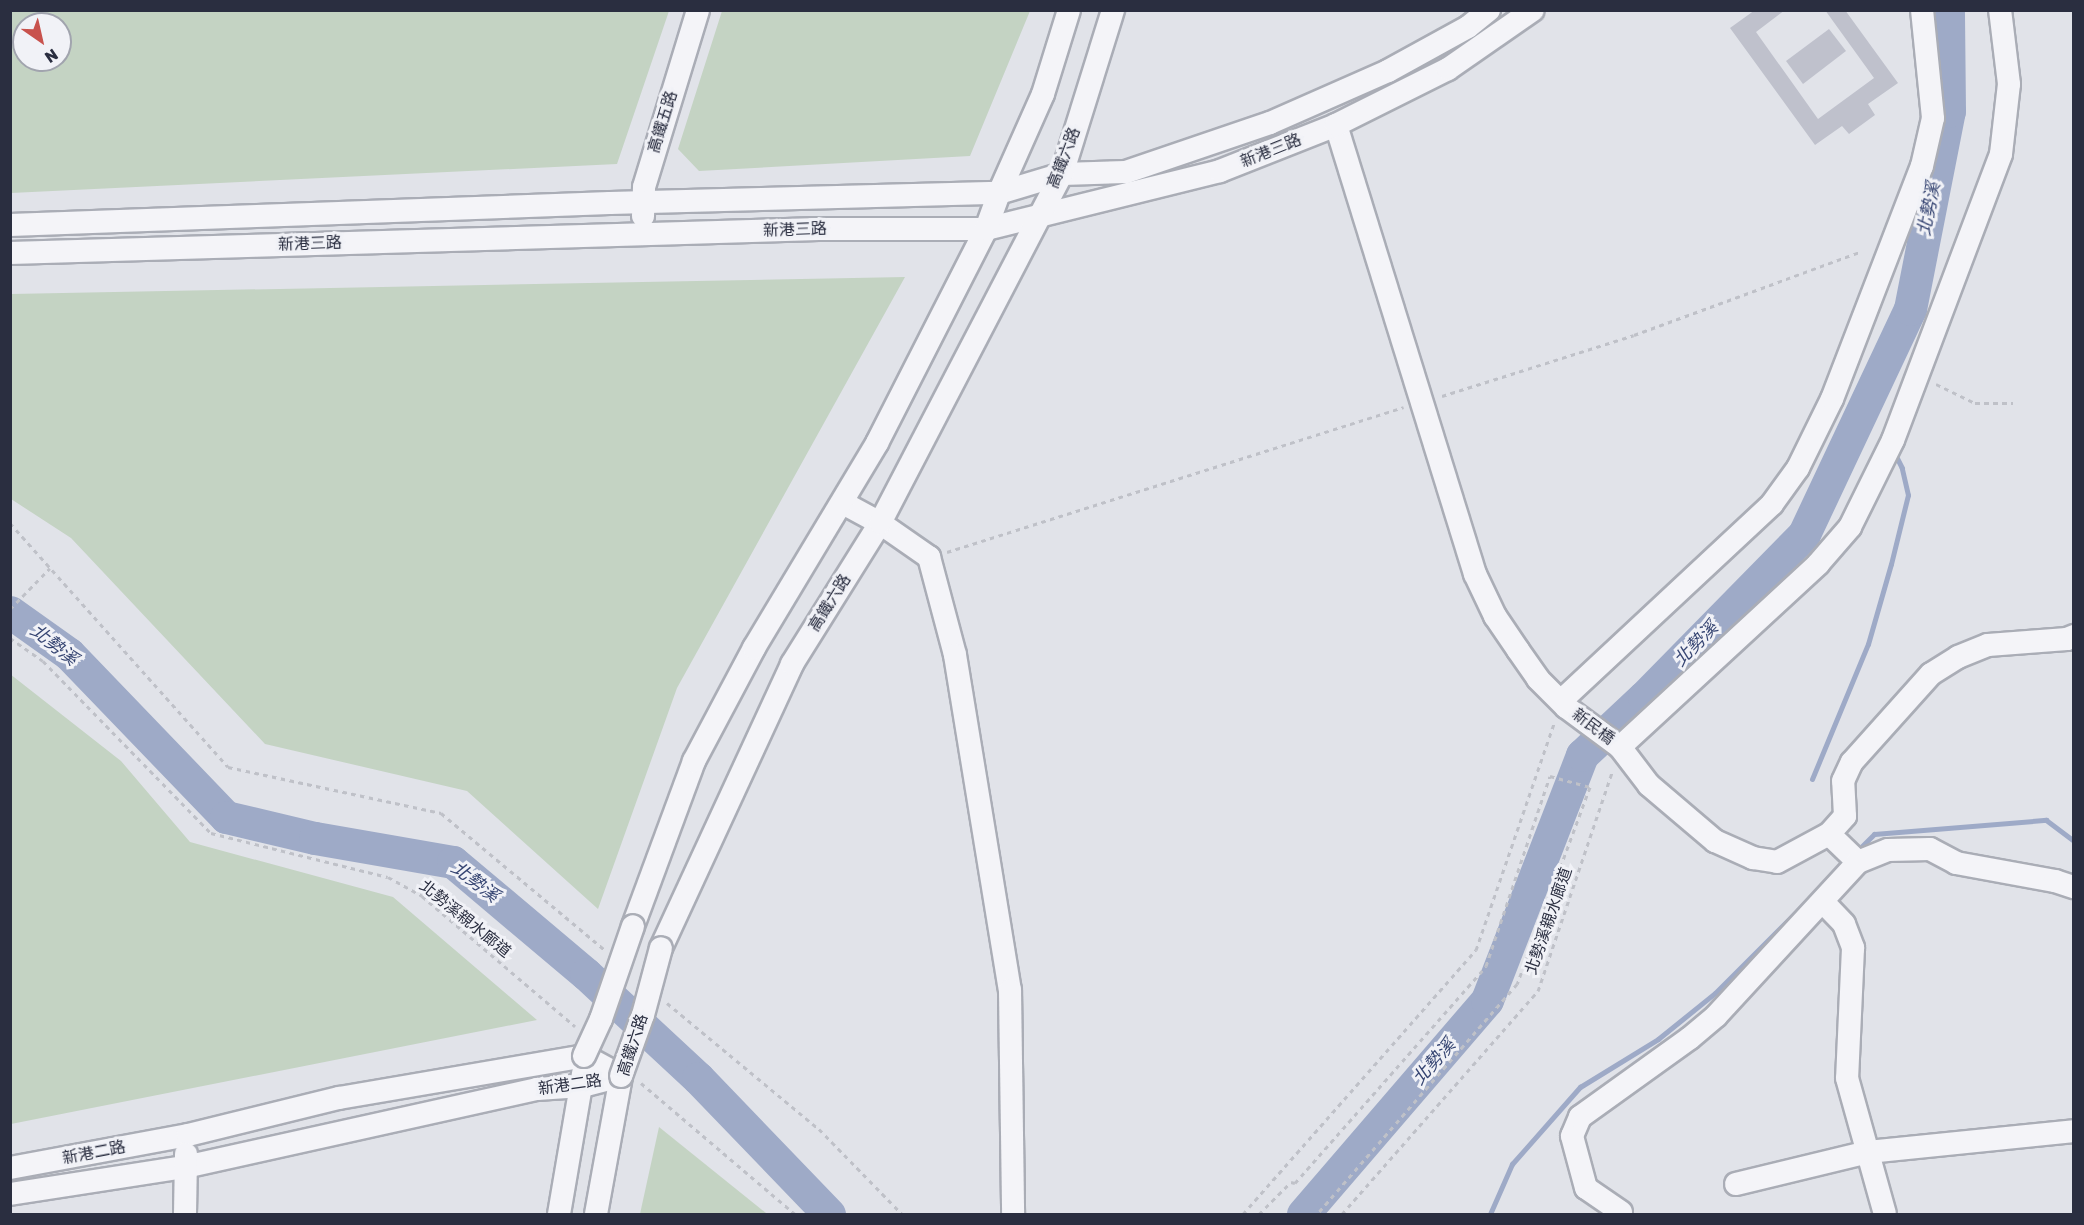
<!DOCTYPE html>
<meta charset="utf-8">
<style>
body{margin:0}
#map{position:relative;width:2084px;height:1225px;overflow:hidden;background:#e1e3e9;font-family:Rubik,"Noto Sans TC",sans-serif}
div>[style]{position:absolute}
.green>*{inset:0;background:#c4d3c3}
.stream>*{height:5px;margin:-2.5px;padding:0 2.5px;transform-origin:2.5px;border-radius:2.5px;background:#9eaac7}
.river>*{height:33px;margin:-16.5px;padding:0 16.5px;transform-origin:16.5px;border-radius:16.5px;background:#9eaac7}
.building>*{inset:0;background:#bfc1cc}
.path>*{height:3px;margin-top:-1.5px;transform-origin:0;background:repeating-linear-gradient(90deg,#bfc1c8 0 4.5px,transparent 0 9px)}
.roads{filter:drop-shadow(2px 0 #aaadb6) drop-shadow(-2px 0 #aaadb6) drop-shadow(0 2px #aaadb6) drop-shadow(0 -2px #aaadb6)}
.minor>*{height:22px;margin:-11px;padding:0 11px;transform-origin:11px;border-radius:11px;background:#f4f4f8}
.bridges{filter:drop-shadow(2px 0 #aaadb6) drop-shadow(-2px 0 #aaadb6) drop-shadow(0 2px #aaadb6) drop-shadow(0 -2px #aaadb6)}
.minor-bridge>*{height:22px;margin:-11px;padding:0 11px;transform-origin:11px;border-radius:11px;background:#f4f4f8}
span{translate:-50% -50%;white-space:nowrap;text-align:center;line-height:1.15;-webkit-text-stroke:6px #f1f2f7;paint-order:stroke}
.street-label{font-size:16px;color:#2a2e40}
.water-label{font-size:18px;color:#364572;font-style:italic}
.frame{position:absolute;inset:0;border:12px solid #2a2e40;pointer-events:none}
.north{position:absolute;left:12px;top:12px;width:60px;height:60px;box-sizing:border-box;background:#f1f2f7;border:2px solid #a1a4ae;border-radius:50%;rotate:146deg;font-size:16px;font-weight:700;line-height:24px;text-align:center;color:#2a2e40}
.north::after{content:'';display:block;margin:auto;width:21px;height:27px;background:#c8524d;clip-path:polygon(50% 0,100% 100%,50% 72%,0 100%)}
</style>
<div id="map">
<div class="green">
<i style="clip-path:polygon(evenodd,10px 11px,11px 10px,669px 11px,617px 164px,11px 193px,10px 11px,24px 24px,60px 24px,60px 60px,24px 60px,24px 24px)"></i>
<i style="clip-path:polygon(722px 11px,722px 10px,1030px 11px,970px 156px,699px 171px,678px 149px)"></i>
<i style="clip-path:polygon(905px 277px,677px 688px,598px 909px,467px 791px,265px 744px,71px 538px,11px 499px,11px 294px)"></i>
<i style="clip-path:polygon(10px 674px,121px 761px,190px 842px,393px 897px,537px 1020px,11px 1124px)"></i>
<i style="clip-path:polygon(659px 1127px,766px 1213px,766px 1214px,640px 1214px)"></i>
</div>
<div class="stream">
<i style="left:1812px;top:779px;width:146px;rotate:-67.5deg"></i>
<i style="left:1868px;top:644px;width:83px;rotate:-74deg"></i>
<i style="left:1891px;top:564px;width:71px;rotate:-76.2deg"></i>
<i style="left:1908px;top:495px;width:28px;rotate:-103deg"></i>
<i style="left:1902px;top:468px;width:16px;rotate:-117deg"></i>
<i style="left:1855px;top:853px;width:27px;rotate:-45deg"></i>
<i style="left:1874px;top:834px;width:173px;rotate:-4.7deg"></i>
<i style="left:2046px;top:820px;width:35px;rotate:37deg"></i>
<i style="left:1490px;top:1214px;width:55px;rotate:-66.3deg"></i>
<i style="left:1512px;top:1164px;width:103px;rotate:-48.6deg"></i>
<i style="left:1580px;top:1087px;width:92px;rotate:-31.6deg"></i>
<i style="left:1658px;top:1039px;width:73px;rotate:-38.9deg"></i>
<i style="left:1715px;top:993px;width:134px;rotate:-45deg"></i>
</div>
<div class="river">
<i style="left:10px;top:612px;width:72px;rotate:35.4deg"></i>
<i style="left:69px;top:654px;width:226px;rotate:46.1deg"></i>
<i style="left:226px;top:817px;width:91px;rotate:13.3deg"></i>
<i style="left:315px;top:838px;width:140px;rotate:9.9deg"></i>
<i style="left:453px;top:862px;width:174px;rotate:40.1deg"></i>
<i style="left:586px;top:974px;width:153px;rotate:42.9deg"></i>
<i style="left:698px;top:1078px;width:189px;rotate:46.1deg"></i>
<i style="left:1303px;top:1214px;width:282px;rotate:-49.3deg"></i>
<i style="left:1487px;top:1000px;width:263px;rotate:-68.8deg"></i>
<i style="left:1582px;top:755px;width:85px;rotate:-43.1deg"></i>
<i style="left:1644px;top:697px;width:228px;rotate:-45.5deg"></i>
<i style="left:1804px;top:534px;width:249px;rotate:-64.8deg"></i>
<i style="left:1910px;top:309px;width:202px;rotate:-78.9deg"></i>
<i style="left:1949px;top:111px;width:101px;rotate:-90.6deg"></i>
</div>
<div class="building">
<i style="clip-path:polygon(1755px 10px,1785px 10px,1756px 32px,1818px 119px,1874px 78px,1825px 10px,1845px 10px,1898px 83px,1868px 104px,1875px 115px,1849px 134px,1842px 126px,1815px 145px,1730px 28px)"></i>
<i style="clip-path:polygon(1829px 29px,1846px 51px,1803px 84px,1786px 61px)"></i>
</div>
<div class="path">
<i style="left:1936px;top:384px;width:43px;rotate:26deg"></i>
<i style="left:1975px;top:403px;width:38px"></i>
<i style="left:1442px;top:396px;width:201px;rotate:-17.6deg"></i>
<i style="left:1634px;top:335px;width:241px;rotate:-20.2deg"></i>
<i style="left:10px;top:523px;width:327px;rotate:48.2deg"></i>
<i style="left:228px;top:767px;width:218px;rotate:12.2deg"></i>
<i style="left:441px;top:813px;width:214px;rotate:39.9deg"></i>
<i style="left:947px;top:552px;width:479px;rotate:-17.6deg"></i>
<i style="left:10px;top:609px;width:57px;rotate:-45.7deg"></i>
<i style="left:10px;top:638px;width:40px;rotate:34.9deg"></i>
<i style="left:43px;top:661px;width:240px;rotate:45.7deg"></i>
<i style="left:211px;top:833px;width:182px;rotate:14deg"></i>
<i style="left:388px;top:877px;width:39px;rotate:29deg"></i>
<i style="left:422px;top:896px;width:201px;rotate:40.4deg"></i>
<i style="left:667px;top:1003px;width:197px;rotate:39.7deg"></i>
<i style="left:819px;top:1129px;width:119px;rotate:45.7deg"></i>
<i style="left:641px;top:1083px;width:202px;rotate:40.4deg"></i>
<i style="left:1243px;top:1214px;width:352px;rotate:-48.6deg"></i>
<i style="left:1476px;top:950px;width:242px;rotate:-71deg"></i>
<i style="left:1259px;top:1214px;width:45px;rotate:-45deg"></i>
<i style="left:1291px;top:1182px;width:4px;rotate:14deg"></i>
<i style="left:1295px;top:1183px;width:289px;rotate:-48.6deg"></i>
<i style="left:1486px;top:966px;width:200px;rotate:-71.4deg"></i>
<i style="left:1550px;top:776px;width:41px;rotate:15.4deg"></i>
<i style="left:1590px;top:787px;width:210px;rotate:110.3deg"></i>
<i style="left:1517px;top:984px;width:305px;rotate:131deg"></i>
<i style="left:1342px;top:1214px;width:297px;rotate:-48.7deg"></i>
<i style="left:1538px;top:991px;width:231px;rotate:-71.3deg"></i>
</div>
<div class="roads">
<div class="minor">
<i style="left:1336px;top:125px;width:470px;rotate:72.8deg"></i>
<i style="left:1475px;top:574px;width:47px;rotate:64.5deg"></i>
<i style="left:1495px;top:616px;width:41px;rotate:55.9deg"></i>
<i style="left:1518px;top:650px;width:35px;rotate:55deg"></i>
<i style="left:1538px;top:679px;width:40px;rotate:45deg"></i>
<i style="left:1566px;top:707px;width:67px;rotate:36.5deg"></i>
<i style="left:1620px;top:747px;width:48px;rotate:52.7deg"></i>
<i style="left:1649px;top:785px;width:87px;rotate:40.3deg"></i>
<i style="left:1715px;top:841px;width:42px;rotate:24.1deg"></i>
<i style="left:1753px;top:858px;width:24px;rotate:9deg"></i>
<i style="left:1777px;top:862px;width:59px;rotate:-28.3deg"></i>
<i style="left:1829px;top:834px;width:40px;rotate:44deg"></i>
<i style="left:643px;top:216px;width:29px;rotate:-88deg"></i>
<i style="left:644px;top:187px;width:185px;rotate:-73deg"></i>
<i style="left:10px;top:225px;width:600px;rotate:-2.1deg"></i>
<i style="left:610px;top:203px;width:389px;rotate:-1.5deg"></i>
<i style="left:999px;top:193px;width:66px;rotate:-16.8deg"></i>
<i style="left:1062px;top:174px;width:64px;rotate:-1.8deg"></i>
<i style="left:1126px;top:172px;width:152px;rotate:-18.8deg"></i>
<i style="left:1270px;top:123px;width:129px;rotate:-23.8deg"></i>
<i style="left:1388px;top:71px;width:91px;rotate:-28.8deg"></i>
<i style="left:1468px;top:27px;width:27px;rotate:-39deg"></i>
<i style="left:10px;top:253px;width:809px;rotate:-1.7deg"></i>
<i style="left:819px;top:229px;width:167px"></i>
<i style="left:986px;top:229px;width:241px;rotate:-13.9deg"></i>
<i style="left:1220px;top:171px;width:125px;rotate:-21.6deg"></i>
<i style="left:1336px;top:125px;width:125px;rotate:-26.6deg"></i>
<i style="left:1448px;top:69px;width:103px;rotate:-34.8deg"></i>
<i style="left:843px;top:503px;width:42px;rotate:28.4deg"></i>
<i style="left:880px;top:523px;width:60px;rotate:34.8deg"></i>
<i style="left:929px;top:557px;width:101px;rotate:75.1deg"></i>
<i style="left:955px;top:655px;width:339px;rotate:80.7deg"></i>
<i style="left:1010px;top:990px;width:224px;rotate:89.2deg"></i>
<i style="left:1562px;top:700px;width:287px;rotate:-43deg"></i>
<i style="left:1772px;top:504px;width:44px;rotate:-54.2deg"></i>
<i style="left:1798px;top:468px;width:77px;rotate:-63.8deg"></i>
<i style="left:1832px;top:399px;width:250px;rotate:-68.9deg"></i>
<i style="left:1922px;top:166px;width:49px;rotate:-77.1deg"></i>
<i style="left:1933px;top:118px;width:109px;rotate:-95.8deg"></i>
<i style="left:1620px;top:747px;width:270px;rotate:-42.7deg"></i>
<i style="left:1818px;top:564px;width:49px;rotate:-49.1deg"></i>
<i style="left:1850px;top:527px;width:97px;rotate:-63.7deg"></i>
<i style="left:1893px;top:440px;width:306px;rotate:-69.3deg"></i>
<i style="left:2001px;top:154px;width:70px;rotate:-83.5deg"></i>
<i style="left:2009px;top:84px;width:75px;rotate:-96.9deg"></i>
<i style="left:1829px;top:834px;width:24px;rotate:-48deg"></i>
<i style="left:1845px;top:816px;width:35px;rotate:-93deg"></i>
<i style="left:1843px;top:781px;width:21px;rotate:-65deg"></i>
<i style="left:1852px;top:762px;width:118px;rotate:-48.1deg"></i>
<i style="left:1931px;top:674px;width:32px;rotate:-32deg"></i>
<i style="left:1958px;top:657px;width:32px;rotate:-22deg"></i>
<i style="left:1988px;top:645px;width:79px;rotate:-4.3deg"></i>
<i style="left:2067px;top:639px;width:8px;rotate:-23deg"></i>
<i style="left:1823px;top:902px;width:30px;rotate:46deg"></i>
<i style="left:1844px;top:924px;width:26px;rotate:69deg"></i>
<i style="left:1853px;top:948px;width:130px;rotate:92.6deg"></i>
<i style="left:1847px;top:1078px;width:141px;rotate:74.4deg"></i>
<i style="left:633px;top:926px;width:176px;rotate:-69.7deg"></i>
<i style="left:694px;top:761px;width:128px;rotate:-62deg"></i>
<i style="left:754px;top:648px;width:239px;rotate:-59deg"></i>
<i style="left:877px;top:443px;width:240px;rotate:-63deg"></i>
<i style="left:986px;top:229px;width:38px;rotate:-70deg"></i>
<i style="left:999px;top:193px;width:108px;rotate:-66deg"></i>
<i style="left:1043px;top:94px;width:88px;rotate:-72.8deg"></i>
<i style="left:661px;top:948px;width:313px;rotate:-65.2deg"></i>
<i style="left:792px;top:664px;width:166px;rotate:-58deg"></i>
<i style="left:880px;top:523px;width:394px;rotate:-62.5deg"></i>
<i style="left:1062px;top:174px;width:172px;rotate:-72.7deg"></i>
<i style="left:10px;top:1168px;width:181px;rotate:-10.5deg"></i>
<i style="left:188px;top:1135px;width:155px;rotate:-13.8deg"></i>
<i style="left:339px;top:1098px;width:249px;rotate:-9.7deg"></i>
<i style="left:584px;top:1056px;width:42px;rotate:28.4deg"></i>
<i style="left:1736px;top:1184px;width:136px;rotate:-13.6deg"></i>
<i style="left:1868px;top:1152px;width:207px;rotate:-5.8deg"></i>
<i style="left:10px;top:1194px;width:177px;rotate:-8.8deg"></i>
<i style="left:185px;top:1167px;width:361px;rotate:-12.5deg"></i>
<i style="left:537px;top:1089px;width:45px;rotate:-3.8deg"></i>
<i style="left:582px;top:1086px;width:40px;rotate:-14.4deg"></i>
<i style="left:1621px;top:1212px;width:42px;rotate:-145.6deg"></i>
<i style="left:1586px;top:1188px;width:54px;rotate:-105.1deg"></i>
<i style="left:1572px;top:1136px;width:21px;rotate:-67deg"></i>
<i style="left:1580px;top:1117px;width:135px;rotate:-35.7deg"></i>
<i style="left:1690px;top:1038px;width:34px;rotate:-40deg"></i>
<i style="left:1716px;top:1016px;width:209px;rotate:-47.3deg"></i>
<i style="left:1858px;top:862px;width:32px;rotate:-22deg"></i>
<i style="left:1888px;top:850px;width:42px;rotate:-1.4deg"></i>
<i style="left:1930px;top:849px;width:30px;rotate:28deg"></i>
<i style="left:1956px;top:863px;width:101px;rotate:10.3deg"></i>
<i style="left:2055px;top:881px;width:20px;rotate:18deg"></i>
<i style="left:185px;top:1214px;width:60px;rotate:-89deg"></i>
<i style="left:559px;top:1214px;width:143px;rotate:-80.3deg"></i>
<i style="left:596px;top:1214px;width:140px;rotate:-79.7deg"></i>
</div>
</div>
<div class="bridges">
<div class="minor-bridge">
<i style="left:584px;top:1056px;width:41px;rotate:-65.3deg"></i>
<i style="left:601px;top:1019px;width:98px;rotate:-71deg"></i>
<i style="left:621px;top:1076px;width:65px;rotate:-70.2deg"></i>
<i style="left:643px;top:1015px;width:69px;rotate:-75deg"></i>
</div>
</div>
<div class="street-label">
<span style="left:663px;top:122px;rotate:-73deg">高鐵五路</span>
<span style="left:1271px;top:151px;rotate:-22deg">新港三路</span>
<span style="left:1064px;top:158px;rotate:-69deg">高鐵六路</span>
<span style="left:795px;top:230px;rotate:-2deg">新港三路</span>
<span style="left:310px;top:244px;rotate:-2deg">新港三路</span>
<span style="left:830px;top:603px;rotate:-58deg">高鐵六路</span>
<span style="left:1593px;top:727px;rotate:37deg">新民橋</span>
<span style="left:465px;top:919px;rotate:39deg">北勢溪親水廊道</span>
<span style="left:1549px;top:921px;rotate:-71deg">北勢溪親水廊道</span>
<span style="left:633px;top:1045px;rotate:-72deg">高鐵六路</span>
<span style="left:570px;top:1085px;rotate:-8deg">新港二路</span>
<span style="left:94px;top:1153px;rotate:-11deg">新港二路</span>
</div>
<div class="water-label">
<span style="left:1929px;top:209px;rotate:-79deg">北勢溪</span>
<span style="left:1696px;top:644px;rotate:-46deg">北勢溪</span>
<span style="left:54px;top:645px;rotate:38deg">北勢溪</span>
<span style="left:475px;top:882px;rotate:37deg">北勢溪</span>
<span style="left:1434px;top:1062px;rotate:-49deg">北勢溪</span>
</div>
<div class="frame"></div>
<div class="north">N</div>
</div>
